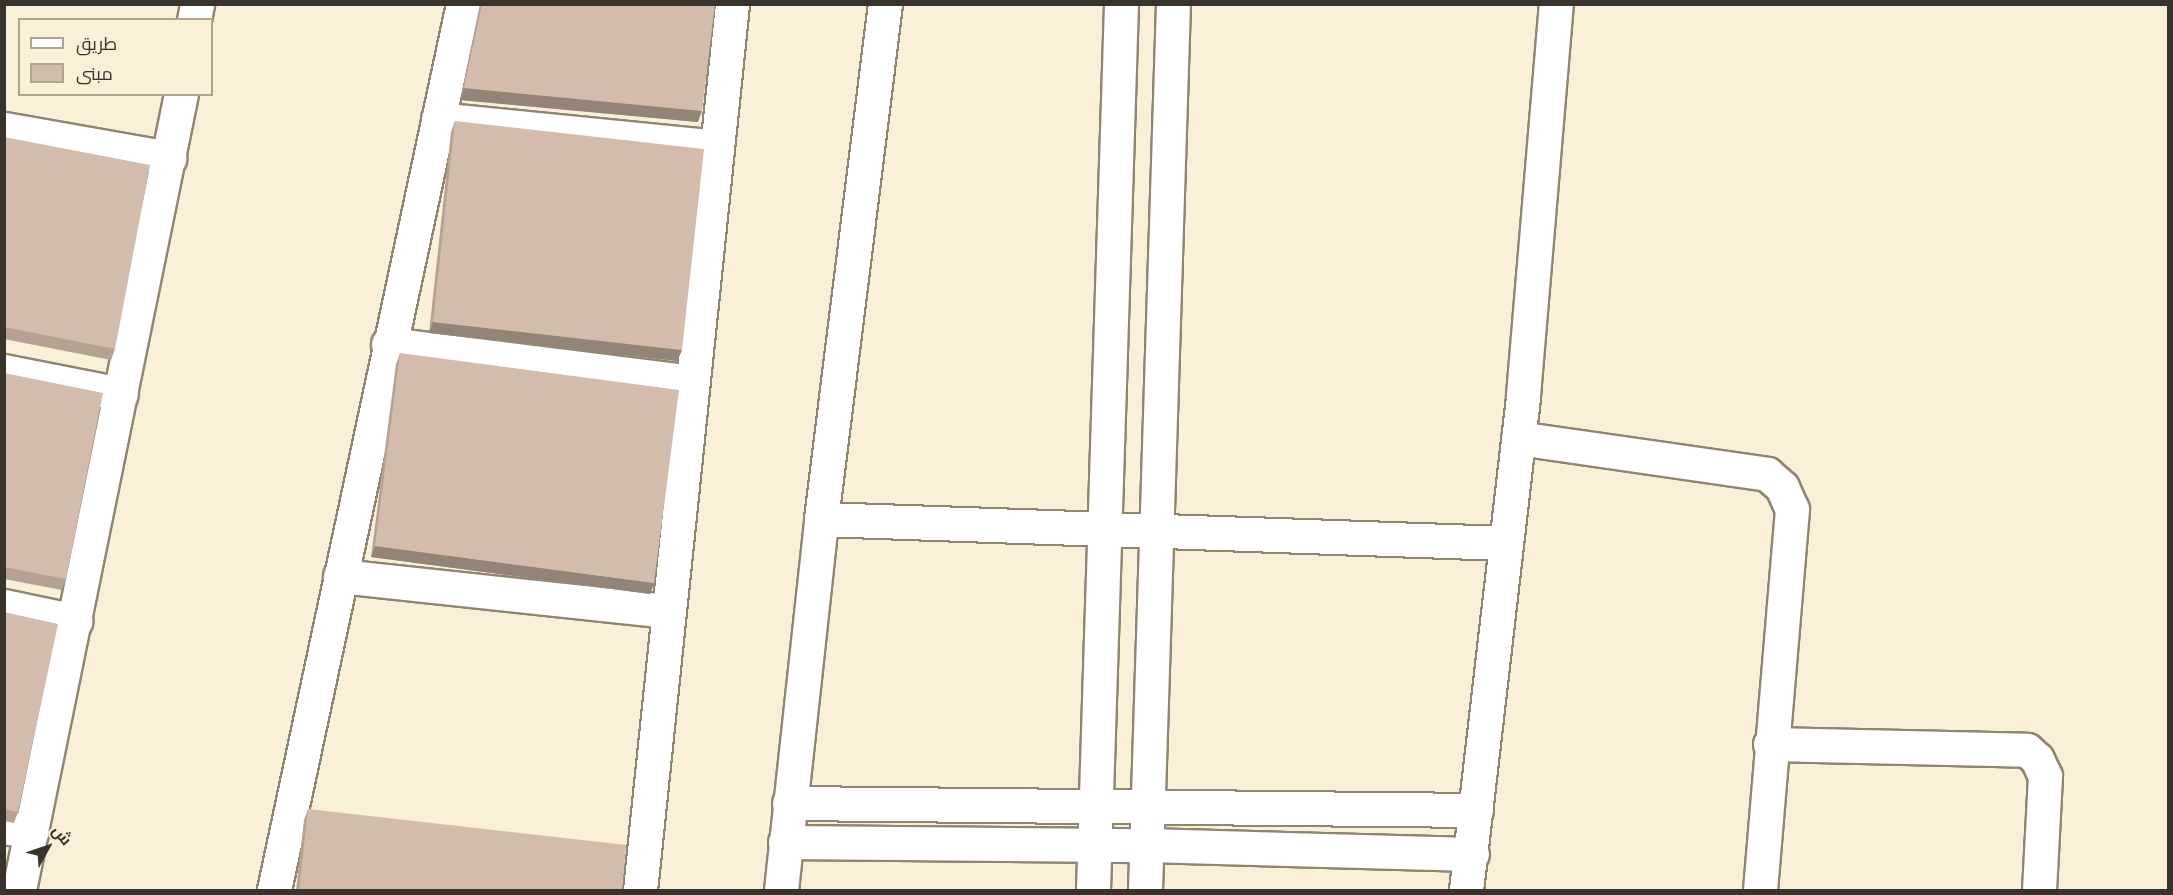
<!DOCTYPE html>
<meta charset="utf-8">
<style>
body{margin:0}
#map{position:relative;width:2173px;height:895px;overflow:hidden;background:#faefd7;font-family:Figtree,Cairo,sans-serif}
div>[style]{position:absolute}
.roads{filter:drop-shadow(2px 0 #908570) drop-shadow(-2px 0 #908570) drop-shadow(0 2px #908570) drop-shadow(0 -2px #908570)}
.street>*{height:33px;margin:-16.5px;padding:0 16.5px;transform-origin:16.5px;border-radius:16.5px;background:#fff}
.wall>*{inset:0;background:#b5a294}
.shaded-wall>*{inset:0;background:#948478}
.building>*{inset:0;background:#d3bcac}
span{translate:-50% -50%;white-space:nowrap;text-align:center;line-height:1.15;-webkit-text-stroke:4.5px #faefd7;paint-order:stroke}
.frame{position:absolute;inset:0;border:6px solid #39342b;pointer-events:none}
.legend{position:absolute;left:18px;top:18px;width:195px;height:78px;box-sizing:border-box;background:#faefd7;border:2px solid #ada492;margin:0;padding:8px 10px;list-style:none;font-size:18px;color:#39342b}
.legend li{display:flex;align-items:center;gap:12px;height:30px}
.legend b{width:30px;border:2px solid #ada492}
.north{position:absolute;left:18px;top:817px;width:60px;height:60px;-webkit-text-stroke:4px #faefd7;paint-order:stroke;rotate:50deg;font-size:16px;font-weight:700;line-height:24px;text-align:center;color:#39342b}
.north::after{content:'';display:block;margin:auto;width:21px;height:27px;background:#39342b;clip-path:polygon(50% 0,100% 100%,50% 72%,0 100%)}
</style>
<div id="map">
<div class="roads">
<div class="street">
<i style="left:194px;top:20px;width:16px;rotate:-79deg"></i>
<i style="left:438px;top:119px;width:280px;rotate:5.7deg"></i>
<i style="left:4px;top:129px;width:168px;rotate:10deg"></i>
<i style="left:388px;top:344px;width:306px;rotate:7.1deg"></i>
<i style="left:4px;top:371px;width:119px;rotate:11.1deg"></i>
<i style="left:1518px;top:438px;width:252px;rotate:8.2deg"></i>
<i style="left:1767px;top:474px;width:20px;rotate:41deg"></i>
<i style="left:1782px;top:487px;width:24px;rotate:66deg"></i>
<i style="left:1792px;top:509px;width:382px;rotate:94.8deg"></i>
<i style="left:821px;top:519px;width:685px;rotate:2.01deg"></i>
<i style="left:340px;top:576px;width:330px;rotate:6.1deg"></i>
<i style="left:4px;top:606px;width:73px;rotate:11.9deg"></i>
<i style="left:1770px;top:744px;width:257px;rotate:1.3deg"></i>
<i style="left:2027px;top:750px;width:13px;rotate:42deg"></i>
<i style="left:2037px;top:759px;width:19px;rotate:65deg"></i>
<i style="left:2045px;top:776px;width:114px;rotate:93deg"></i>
<i style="left:789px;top:803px;width:687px;rotate:0.58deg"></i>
<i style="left:4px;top:827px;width:28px;rotate:10deg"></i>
<i style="left:785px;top:842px;width:361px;rotate:0.5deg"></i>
<i style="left:1146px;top:845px;width:326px;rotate:1.6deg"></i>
<i style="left:19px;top:890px;width:812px;rotate:-78.5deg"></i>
<i style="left:274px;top:890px;width:906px;rotate:-77.96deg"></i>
<i style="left:640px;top:890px;width:891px;rotate:-84.07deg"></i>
<i style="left:781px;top:890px;width:373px;rotate:-83.8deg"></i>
<i style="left:821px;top:519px;width:519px;rotate:-82.92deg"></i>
<i style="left:1093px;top:890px;width:886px;rotate:-88.19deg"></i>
<i style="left:1145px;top:890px;width:886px;rotate:-88.19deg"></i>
<i style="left:1466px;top:890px;width:498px;rotate:-83.4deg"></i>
<i style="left:1523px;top:395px;width:392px;rotate:-85.2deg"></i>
</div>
</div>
<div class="wall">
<i style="clip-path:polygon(480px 4px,715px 4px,698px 122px,460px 100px)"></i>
<i style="clip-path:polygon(455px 121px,682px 350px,677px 361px,429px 333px,451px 132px)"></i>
<i style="clip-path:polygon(4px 137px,115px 349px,111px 360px,4px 339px)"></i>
<i style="clip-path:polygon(400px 353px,654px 583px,650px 594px,371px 557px,396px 364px)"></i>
<i style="clip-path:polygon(4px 373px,66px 579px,62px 590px,4px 579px)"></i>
<i style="clip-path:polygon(4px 612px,18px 812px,14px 823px,4px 821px)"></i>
<i style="clip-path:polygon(308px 809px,622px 891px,296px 891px,304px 820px)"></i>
</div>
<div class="shaded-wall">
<i style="clip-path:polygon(464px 88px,702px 111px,698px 122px,460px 100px)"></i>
<i style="clip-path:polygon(433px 322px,682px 350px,677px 361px,429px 333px)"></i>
<i style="clip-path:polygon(375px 546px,654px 583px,650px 594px,371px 557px)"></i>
</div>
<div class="building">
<i style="clip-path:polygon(482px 4px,715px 4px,702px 111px,464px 88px)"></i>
<i style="clip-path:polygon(455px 121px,704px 149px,682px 350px,433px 322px)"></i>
<i style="clip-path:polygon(4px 137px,150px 165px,115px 349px,4px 327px)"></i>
<i style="clip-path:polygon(400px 353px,679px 390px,654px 583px,375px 546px)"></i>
<i style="clip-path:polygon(4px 373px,103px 393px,66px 579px,4px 567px)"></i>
<i style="clip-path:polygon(4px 612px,58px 624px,18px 812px,4px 809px)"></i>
<i style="clip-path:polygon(308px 809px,626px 845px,622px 891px,299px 891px)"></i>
</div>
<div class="frame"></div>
<ul class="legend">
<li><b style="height:8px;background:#fff"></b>طريق</li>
<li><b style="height:16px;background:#d3bcac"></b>مبنى</li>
</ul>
<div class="north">ش</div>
</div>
